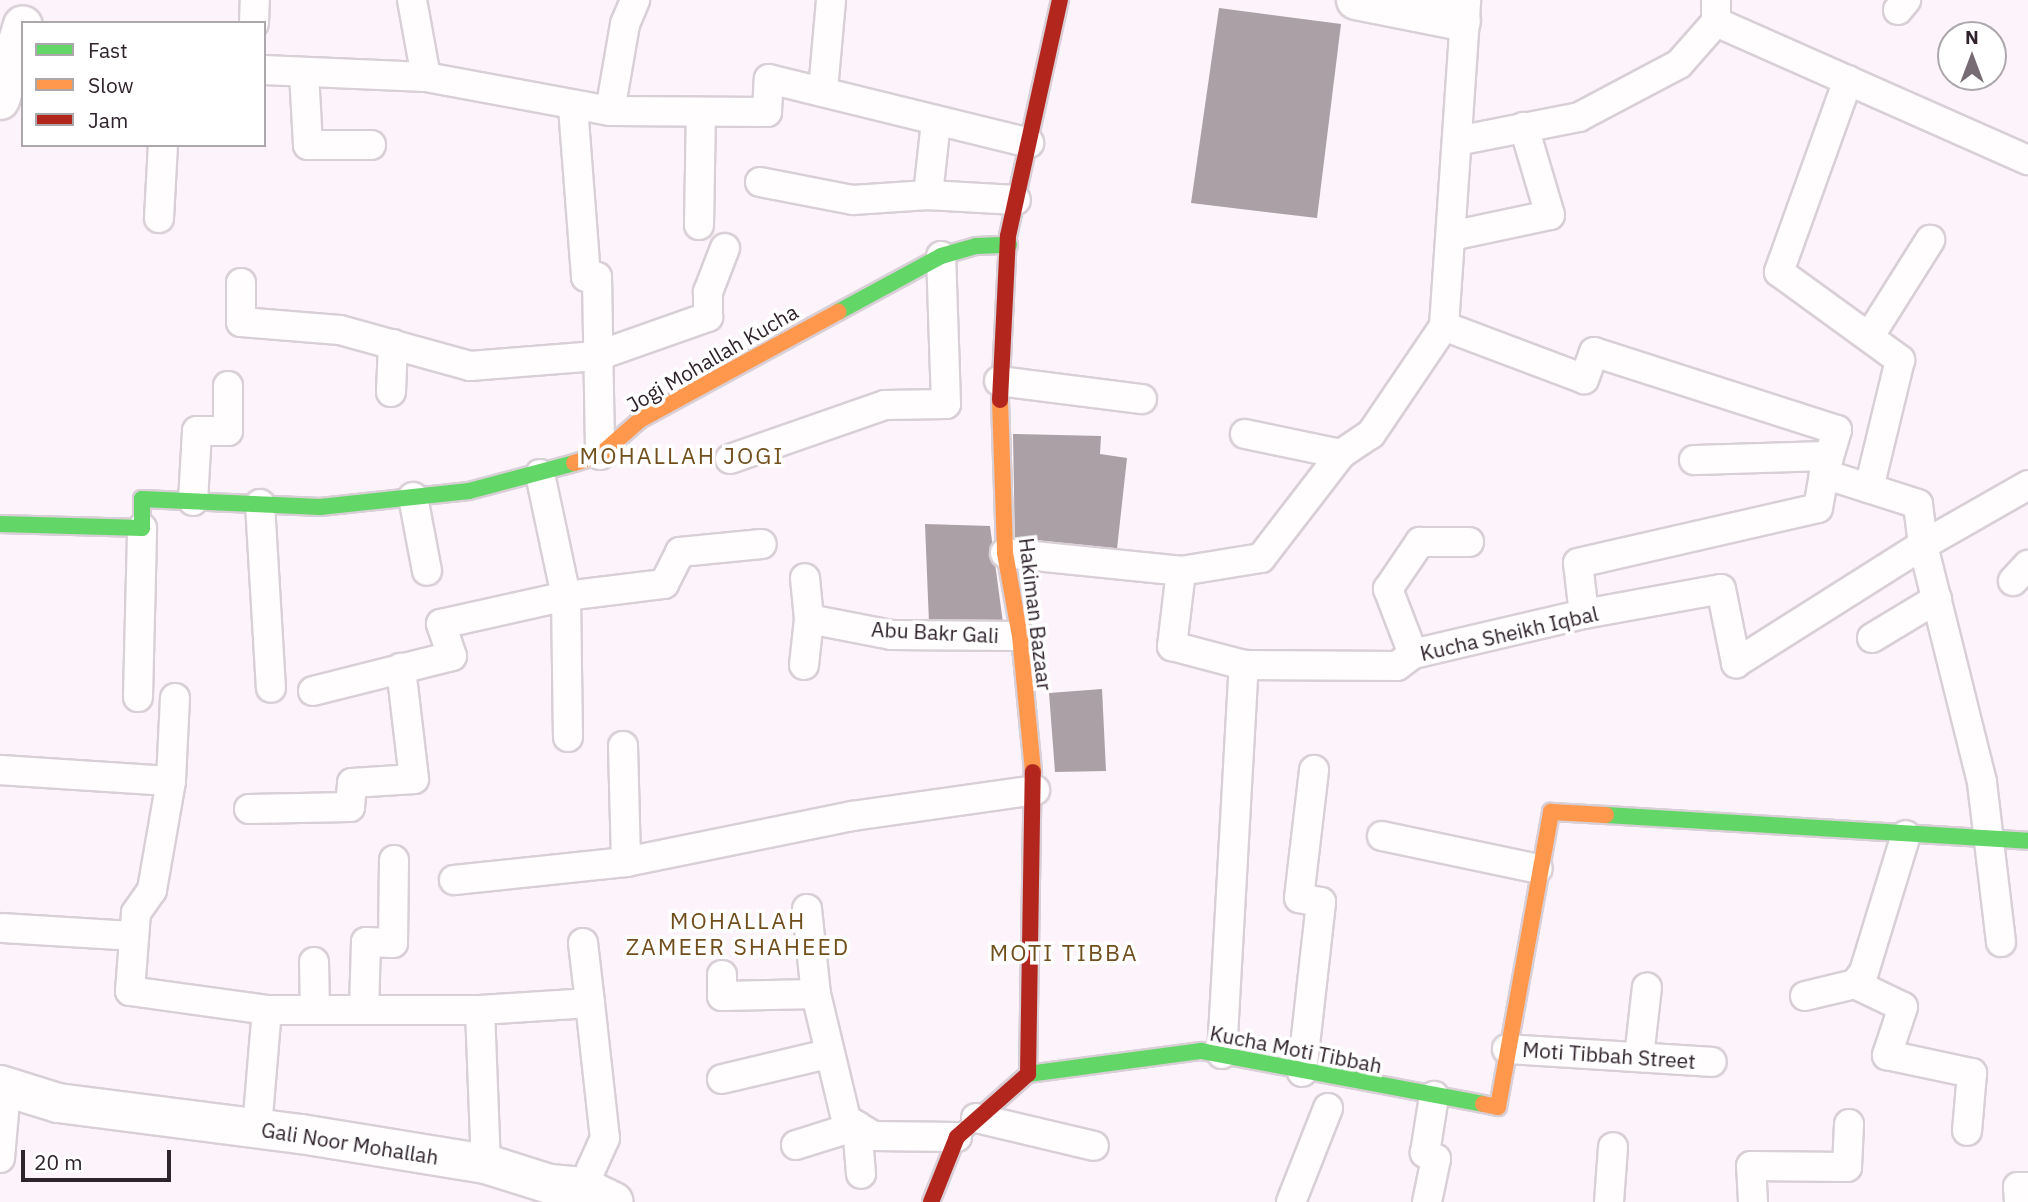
<!DOCTYPE html>
<style>
body{margin:0}
#map{position:relative;width:2028px;height:1202px;overflow:hidden;background:#fcf4fa;font-family:"IBM Plex Sans",sans-serif}
div>[style]{position:absolute}
.building>*{inset:0;background:#aaa0a5}
.roads{filter:drop-shadow(2px 0 #d9cfd6) drop-shadow(-2px 0 #d9cfd6) drop-shadow(0 2px #d9cfd6) drop-shadow(0 -2px #d9cfd6)}
.lane>*{height:28px;margin:-14px;padding:0 14px;transform-origin:14px;border-radius:14px;background:#fffdfe}
.street>*{height:38px;margin:-19px;padding:0 19px;transform-origin:19px;border-radius:19px;background:#fffdfe}
.fast>*{height:16px;margin:-8px;padding:0 8px;transform-origin:8px;border-radius:8px;background:#63d668}
.slow>*{height:16px;margin:-8px;padding:0 8px;transform-origin:8px;border-radius:8px;background:#ff974d}
.jam>*{height:16px;margin:-8px;padding:0 8px;transform-origin:8px;border-radius:8px;background:#b3261e}
span{translate:-50% -50%;white-space:nowrap;text-align:center;line-height:1.15;-webkit-text-stroke:7px #fff;paint-order:stroke}
.street-label{font-size:21px;color:#2f232c}
.neighbourhood-label{font-size:23px;color:#714f1d;letter-spacing:2px}
.legend{position:absolute;left:21px;top:21px;width:245px;height:126px;box-sizing:border-box;background:#fff;border:2px solid #aca7ab;margin:0;padding:9px 12px;list-style:none;font-size:21px;color:#2f232c}
.legend li{display:flex;align-items:center;gap:14px;height:35px}
.legend b{width:35px;border:2px solid #aca7ab}
.north{position:absolute;left:1937px;top:21px;width:70px;height:70px;box-sizing:border-box;background:#fff;border:2px solid #aca7ab;border-radius:50%;rotate:0deg;font-size:19px;font-weight:700;line-height:28px;text-align:center;color:#2f232c}
.north::after{content:'';display:block;margin:auto;width:24px;height:32px;background:#776c74;clip-path:polygon(50% 0,100% 100%,50% 72%,0 100%)}
.scale{position:absolute;left:21px;top:1150px;width:150px;height:32px;box-sizing:border-box;border:4px solid #2f232c;border-top:0;padding-left:9px;font-size:21px;line-height:24px;white-space:nowrap;color:#2f232c;-webkit-text-stroke:5px #fff;paint-order:stroke}
</style>
<div id="map">
<div class="building">
<i style="clip-path:polygon(1219px 8px,1341px 24px,1317px 218px,1191px 203px)"></i>
<i style="clip-path:polygon(1013px 434px,1101px 436px,1100px 454px,1127px 458px,1116px 558px,1015px 548px)"></i>
<i style="clip-path:polygon(925px 524px,990px 526px,1003px 623px,929px 623px)"></i>
<i style="clip-path:polygon(1102px 689px,1106px 771px,1055px 772px,1049px 693px)"></i>
</div>
<div class="roads">
<div class="lane">
<i style="left:412px;top:0;width:78px;rotate:79.7deg"></i>
<i style="left:1898px;top:10px;width:13px;rotate:-51deg"></i>
<i style="left:1716px;top:22px;width:341px;rotate:23.9deg"></i>
<i style="left:254px;top:23px;width:23px;rotate:-88deg"></i>
<i style="left:264px;top:70px;width:162px;rotate:2.5deg"></i>
<i style="left:426px;top:77px;width:187px;rotate:10.5deg"></i>
<i style="left:610px;top:111px;width:157px;rotate:0.4deg"></i>
<i style="left:767px;top:112px;width:33px;rotate:-87deg"></i>
<i style="left:769px;top:79px;width:268px;rotate:13.8deg"></i>
<i style="left:304px;top:73px;width:72px;rotate:86.8deg"></i>
<i style="left:308px;top:145px;width:63px"></i>
<i style="left:1848px;top:80px;width:204px;rotate:109.8deg"></i>
<i style="left:1779px;top:272px;width:150px;rotate:36deg"></i>
<i style="left:1900px;top:360px;width:132px;rotate:103.6deg"></i>
<i style="left:823px;top:90px;width:90px;rotate:-84.9deg"></i>
<i style="left:573px;top:107px;width:170px;rotate:85.6deg"></i>
<i style="left:586px;top:277px;width:11px"></i>
<i style="left:597px;top:277px;width:178px;rotate:89deg"></i>
<i style="left:610px;top:111px;width:88px;rotate:-80.2deg"></i>
<i style="left:625px;top:24px;width:26px;rotate:-67deg"></i>
<i style="left:1457px;top:141px;width:124px;rotate:-11.1deg"></i>
<i style="left:1579px;top:117px;width:113px;rotate:-27.9deg"></i>
<i style="left:1679px;top:64px;width:56px;rotate:-48.6deg"></i>
<i style="left:1716px;top:22px;width:22px;rotate:-90deg"></i>
<i style="left:760px;top:182px;width:95px;rotate:11deg"></i>
<i style="left:853px;top:200px;width:75px;rotate:-3.8deg"></i>
<i style="left:928px;top:195px;width:88px;rotate:3.3deg"></i>
<i style="left:928px;top:195px;width:74px;rotate:-83.8deg"></i>
<i style="left:159px;top:218px;width:73px;rotate:-86.9deg"></i>
<i style="left:699px;top:225px;width:113px;rotate:-89deg"></i>
<i style="left:1451px;top:236px;width:101px;rotate:-12deg"></i>
<i style="left:1550px;top:215px;width:92px;rotate:-106.5deg"></i>
<i style="left:241px;top:283px;width:39px;rotate:90deg"></i>
<i style="left:241px;top:322px;width:99px;rotate:4.6deg"></i>
<i style="left:340px;top:330px;width:135px;rotate:15.5deg"></i>
<i style="left:470px;top:366px;width:127px;rotate:-4.5deg"></i>
<i style="left:597px;top:356px;width:118px;rotate:-19.4deg"></i>
<i style="left:708px;top:317px;width:25px;rotate:-90deg"></i>
<i style="left:708px;top:292px;width:47px;rotate:-68.9deg"></i>
<i style="left:1869px;top:337px;width:115px;rotate:-57.8deg"></i>
<i style="left:999px;top:381px;width:144px;rotate:7.2deg"></i>
<i style="left:391px;top:392px;width:48px;rotate:-87.6deg"></i>
<i style="left:1245px;top:434px;width:98px;rotate:11.8deg"></i>
<i style="left:730px;top:459px;width:164px;rotate:-19.2deg"></i>
<i style="left:885px;top:405px;width:61px;rotate:-0.9deg"></i>
<i style="left:946px;top:404px;width:148px;rotate:-91.9deg"></i>
<i style="left:1694px;top:460px;width:135px;rotate:-1.7deg"></i>
<i style="left:540px;top:474px;width:125px;rotate:78deg"></i>
<i style="left:566px;top:596px;width:141px;rotate:89.2deg"></i>
<i style="left:413px;top:497px;width:75px;rotate:79.3deg"></i>
<i style="left:193px;top:501px;width:70px;rotate:-86.7deg"></i>
<i style="left:197px;top:431px;width:31px"></i>
<i style="left:228px;top:431px;width:45px;rotate:-90deg"></i>
<i style="left:260px;top:504px;width:184px;rotate:86.6deg"></i>
<i style="left:1005px;top:553px;width:177px;rotate:5.8deg"></i>
<i style="left:1181px;top:571px;width:76px;rotate:96.8deg"></i>
<i style="left:1172px;top:646px;width:74px;rotate:14.8deg"></i>
<i style="left:1244px;top:665px;width:153px;rotate:0.4deg"></i>
<i style="left:1397px;top:666px;width:20px;rotate:-37deg"></i>
<i style="left:1413px;top:654px;width:176px;rotate:-13.2deg"></i>
<i style="left:1584px;top:614px;width:139px;rotate:-10.3deg"></i>
<i style="left:1721px;top:589px;width:76px;rotate:78.5deg"></i>
<i style="left:1736px;top:663px;width:221px;rotate:-32.3deg"></i>
<i style="left:1923px;top:545px;width:41px;rotate:-97deg"></i>
<i style="left:1918px;top:504px;width:99px;rotate:-162.3deg"></i>
<i style="left:1824px;top:474px;width:46px;rotate:-73.5deg"></i>
<i style="left:1837px;top:430px;width:255px;rotate:-162.2deg"></i>
<i style="left:1594px;top:352px;width:29px;rotate:110deg"></i>
<i style="left:1584px;top:379px;width:150px;rotate:-159.3deg"></i>
<i style="left:1181px;top:571px;width:81px;rotate:-9.2deg"></i>
<i style="left:1261px;top:558px;width:131px;rotate:-52.4deg"></i>
<i style="left:1341px;top:454px;width:36px;rotate:-34deg"></i>
<i style="left:1371px;top:434px;width:130px;rotate:-55.9deg"></i>
<i style="left:1444px;top:326px;width:327px;rotate:-86.1deg"></i>
<i style="left:2013px;top:581px;width:22px;rotate:-47deg"></i>
<i style="left:1584px;top:614px;width:51px;rotate:-96.7deg"></i>
<i style="left:1578px;top:563px;width:246px;rotate:-12.9deg"></i>
<i style="left:1818px;top:508px;width:35px;rotate:-80deg"></i>
<i style="left:809px;top:619px;width:84px;rotate:11deg"></i>
<i style="left:891px;top:635px;width:129px;rotate:0.4deg"></i>
<i style="left:1872px;top:638px;width:76px;rotate:-31deg"></i>
<i style="left:1413px;top:654px;width:70px;rotate:-111deg"></i>
<i style="left:1388px;top:589px;width:57px;rotate:-55.8deg"></i>
<i style="left:1420px;top:542px;width:49px"></i>
<i style="left:804px;top:665px;width:46px;rotate:-83.8deg"></i>
<i style="left:809px;top:619px;width:41px;rotate:-95.6deg"></i>
<i style="left:313px;top:691px;width:143px;rotate:-14.1deg"></i>
<i style="left:452px;top:656px;width:34px;rotate:-109deg"></i>
<i style="left:441px;top:624px;width:128px;rotate:-12.6deg"></i>
<i style="left:566px;top:596px;width:99px;rotate:-7deg"></i>
<i style="left:664px;top:584px;width:36px;rotate:-63deg"></i>
<i style="left:680px;top:552px;width:82px;rotate:-5.6deg"></i>
<i style="left:138px;top:697px;width:169px;rotate:-88.6deg"></i>
<i style="left:175px;top:698px;width:83px;rotate:92.8deg"></i>
<i style="left:171px;top:781px;width:111px;rotate:99.9deg"></i>
<i style="left:152px;top:890px;width:28px;rotate:125deg"></i>
<i style="left:136px;top:913px;width:78px;rotate:94.4deg"></i>
<i style="left:130px;top:991px;width:138px;rotate:7.9deg"></i>
<i style="left:267px;top:1010px;width:213px"></i>
<i style="left:480px;top:1010px;width:110px;rotate:-3.6deg"></i>
<i style="left:590px;top:1003px;width:136px;rotate:83.7deg"></i>
<i style="left:605px;top:1138px;width:54px;rotate:114.2deg"></i>
<i style="left:623px;top:746px;width:116px;rotate:88.5deg"></i>
<i style="left:0;top:770px;width:171px;rotate:3.7deg"></i>
<i style="left:249px;top:809px;width:101px;rotate:-1.1deg"></i>
<i style="left:350px;top:807px;width:24px;rotate:-85deg"></i>
<i style="left:352px;top:783px;width:62px;rotate:-3.7deg"></i>
<i style="left:414px;top:779px;width:112px;rotate:-96.7deg"></i>
<i style="left:1382px;top:836px;width:159px;rotate:11.9deg"></i>
<i style="left:454px;top:880px;width:173px;rotate:-6deg"></i>
<i style="left:626px;top:862px;width:232px;rotate:-11.5deg"></i>
<i style="left:853px;top:816px;width:184px;rotate:-8.1deg"></i>
<i style="left:807px;top:909px;width:85px;rotate:84deg"></i>
<i style="left:816px;top:994px;width:129px;rotate:76.5deg"></i>
<i style="left:846px;top:1119px;width:32px;rotate:32deg"></i>
<i style="left:873px;top:1136px;width:84px;rotate:0.7deg"></i>
<i style="left:3px;top:928px;width:131px;rotate:3.5deg"></i>
<i style="left:2001px;top:942px;width:161px;rotate:-96.8deg"></i>
<i style="left:1982px;top:782px;width:244px;rotate:-104deg"></i>
<i style="left:1923px;top:545px;width:121px;rotate:-29.7deg"></i>
<i style="left:583px;top:943px;width:60px;rotate:83.3deg"></i>
<i style="left:314px;top:962px;width:48px;rotate:88.8deg"></i>
<i style="left:722px;top:975px;width:21px;rotate:90deg"></i>
<i style="left:722px;top:996px;width:94px;rotate:-1.2deg"></i>
<i style="left:1855px;top:984px;width:53px;rotate:25.6deg"></i>
<i style="left:1903px;top:1007px;width:51px;rotate:108.4deg"></i>
<i style="left:1887px;top:1055px;width:87px;rotate:12deg"></i>
<i style="left:1972px;top:1073px;width:58px;rotate:94.9deg"></i>
<i style="left:1805px;top:996px;width:51px;rotate:-13.5deg"></i>
<i style="left:1855px;top:984px;width:15px;rotate:-53deg"></i>
<i style="left:1864px;top:972px;width:143px;rotate:-73deg"></i>
<i style="left:364px;top:1010px;width:68px;rotate:-88.3deg"></i>
<i style="left:366px;top:942px;width:27px;rotate:2deg"></i>
<i style="left:393px;top:943px;width:83px;rotate:-89.3deg"></i>
<i style="left:480px;top:1010px;width:154px;rotate:87.8deg"></i>
<i style="left:1507px;top:1049px;width:205px;rotate:3.6deg"></i>
<i style="left:1222px;top:1054px;width:390px;rotate:-86.8deg"></i>
<i style="left:1639px;top:1057px;width:70px;rotate:-83.5deg"></i>
<i style="left:1302px;top:1072px;width:171px;rotate:-83.6deg"></i>
<i style="left:1321px;top:902px;width:22px;rotate:-170deg"></i>
<i style="left:1299px;top:898px;width:129px;rotate:-83.3deg"></i>
<i style="left:722px;top:1079px;width:109px;rotate:-13.3deg"></i>
<i style="left:976px;top:1118px;width:121px;rotate:13.3deg"></i>
<i style="left:257px;top:1128px;width:118px;rotate:-85.2deg"></i>
<i style="left:796px;top:1145px;width:64px;rotate:-17.3deg"></i>
<i style="left:857px;top:1126px;width:48px;rotate:85.2deg"></i>
<i style="left:0;top:1158px;width:69px;rotate:-85deg"></i>
<i style="left:1291px;top:1202px;width:101px;rotate:-68.5deg"></i>
<i style="left:1427px;top:1202px;width:44px;rotate:-78.2deg"></i>
<i style="left:1436px;top:1159px;width:13px;rotate:-151deg"></i>
<i style="left:1425px;top:1153px;width:58px;rotate:-81deg"></i>
<i style="left:1609px;top:1202px;width:55px;rotate:-85.8deg"></i>
<i style="left:1753px;top:1202px;width:36px;rotate:-93deg"></i>
<i style="left:1751px;top:1166px;width:96px;rotate:0.6deg"></i>
<i style="left:1847px;top:1167px;width:43px;rotate:-87.3deg"></i>
<i style="left:2019px;top:1202px;width:15px;rotate:-94deg"></i>
<i style="left:2018px;top:1187px;width:10px"></i>
</div>
<div class="street">
<i style="left:1356px;top:0;width:107px;rotate:11.3deg"></i>
<i style="left:0;top:100px;width:78px;rotate:-73deg"></i>
<i style="left:0;top:1085px;width:61px;rotate:17.2deg"></i>
<i style="left:58px;top:1103px;width:245px;rotate:7.3deg"></i>
<i style="left:301px;top:1134px;width:187px;rotate:9.2deg"></i>
<i style="left:486px;top:1164px;width:67px;rotate:17.4deg"></i>
<i style="left:550px;top:1184px;width:33px;rotate:5deg"></i>
<i style="left:583px;top:1187px;width:34px;rotate:26deg"></i>
</div>
<div class="fast">
<i style="left:838px;top:312px;width:117px;rotate:-28.5deg"></i>
<i style="left:941px;top:256px;width:36px;rotate:-16deg"></i>
<i style="left:976px;top:246px;width:33px;rotate:-2deg"></i>
<i style="left:0;top:524px;width:142px;rotate:1.6deg"></i>
<i style="left:142px;top:528px;width:29px;rotate:-90deg"></i>
<i style="left:142px;top:499px;width:178px;rotate:2.6deg"></i>
<i style="left:320px;top:507px;width:150px;rotate:-6.1deg"></i>
<i style="left:469px;top:491px;width:109px;rotate:-14.9deg"></i>
<i style="left:1606px;top:815px;width:423px;rotate:3.5deg"></i>
<i style="left:1028px;top:1074px;width:175px;rotate:-7.6deg"></i>
<i style="left:1201px;top:1051px;width:287px;rotate:10.6deg"></i>
</div>
<div class="slow">
<i style="left:1000px;top:400px;width:153px;rotate:88.1deg"></i>
<i style="left:1005px;top:553px;width:84px;rotate:79.8deg"></i>
<i style="left:1020px;top:636px;width:137px;rotate:84.5deg"></i>
<i style="left:574px;top:463px;width:27px;rotate:-17deg"></i>
<i style="left:600px;top:455px;width:53px;rotate:-41.2deg"></i>
<i style="left:640px;top:420px;width:226px;rotate:-28.6deg"></i>
<i style="left:1483px;top:1104px;width:15px;rotate:11deg"></i>
<i style="left:1498px;top:1107px;width:300px;rotate:-79.8deg"></i>
<i style="left:1551px;top:812px;width:55px;rotate:3.1deg"></i>
</div>
<div class="jam">
<i style="left:1000px;top:400px;width:164px;rotate:-87.2deg"></i>
<i style="left:1008px;top:236px;width:242px;rotate:-77.6deg"></i>
<i style="left:931px;top:1202px;width:70px;rotate:-68.2deg"></i>
<i style="left:957px;top:1137px;width:95px;rotate:-41.6deg"></i>
<i style="left:1028px;top:1074px;width:302px;rotate:-89.1deg"></i>
</div>
</div>
<div class="street-label">
<span style="left:712px;top:358px;rotate:-30deg">Jogi Mohallah Kucha</span>
<span style="left:1036px;top:614px;rotate:83deg">Hakiman Bazaar</span>
<span style="left:935px;top:632px;rotate:3deg">Abu Bakr Gali</span>
<span style="left:1509px;top:633px;rotate:-13deg">Kucha Sheikh Iqbal</span>
<span style="left:1296px;top:1049px;rotate:11deg">Kucha Moti Tibbah</span>
<span style="left:1609px;top:1055px;rotate:4deg">Moti Tibbah Street</span>
<span style="left:350px;top:1143px;rotate:9deg">Gali Noor Mohallah</span>
</div>
<div class="neighbourhood-label">
<span style="left:682px;top:455px">MOHALLAH JOGI</span>
<span style="left:738px;top:933px">MOHALLAH<br>ZAMEER SHAHEED</span>
<span style="left:1064px;top:952px">MOTI TIBBA</span>
</div>
<ul class="legend">
<li><b style="height:9px;background:#63d668"></b>Fast</li>
<li><b style="height:9px;background:#ff974d"></b>Slow</li>
<li><b style="height:9px;background:#b3261e"></b>Jam</li>
</ul>
<div class="north">N</div>
<div class="scale">20 m</div>
</div>
